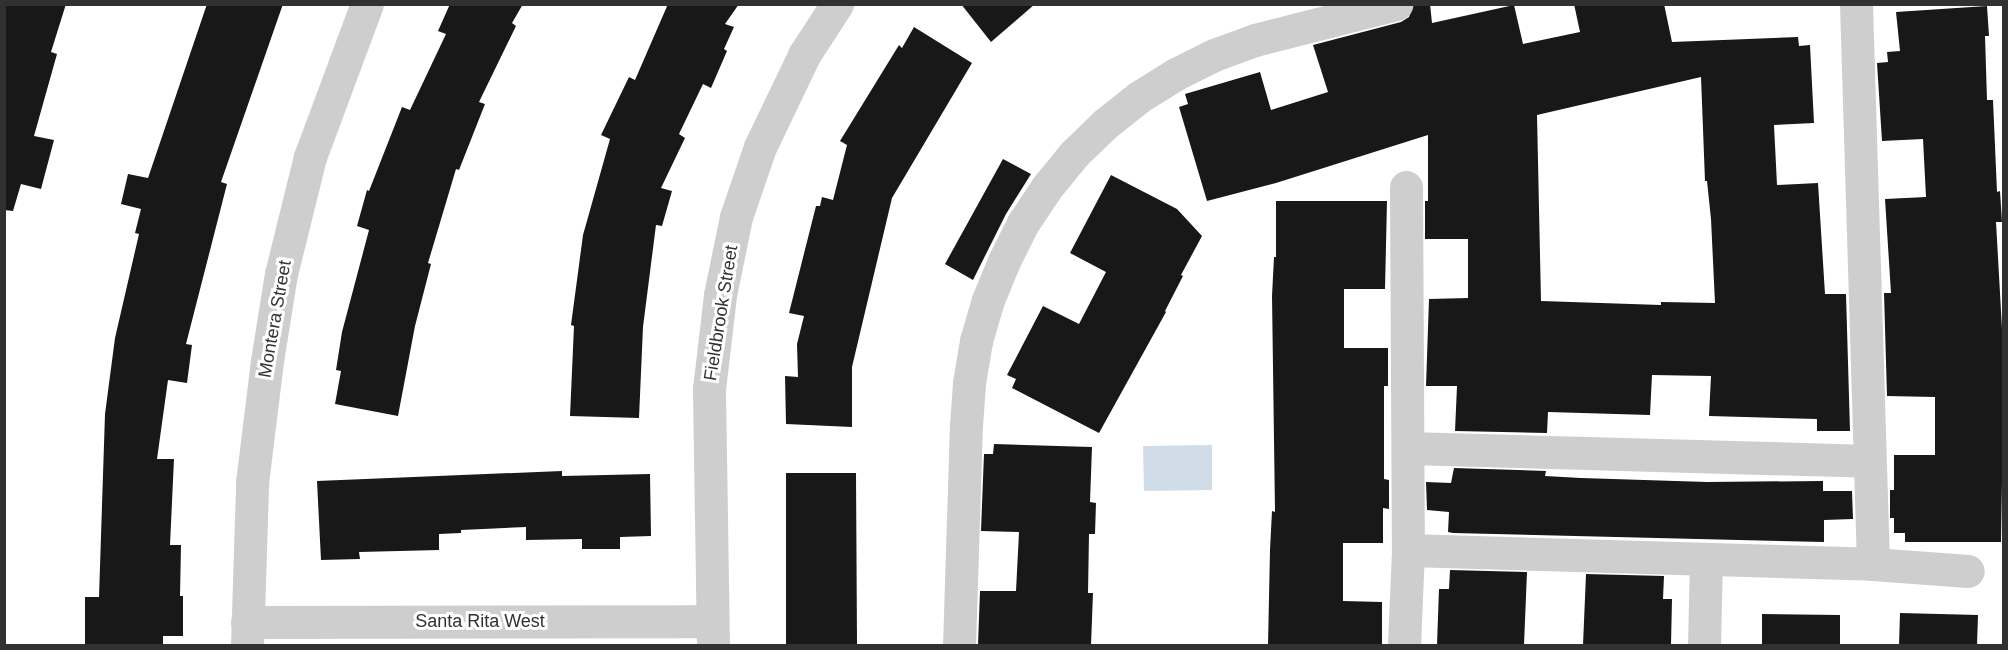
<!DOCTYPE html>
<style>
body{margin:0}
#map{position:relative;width:2008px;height:650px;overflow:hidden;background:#fff;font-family:Arial,sans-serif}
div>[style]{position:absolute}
.water>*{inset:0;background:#d0dde9}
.building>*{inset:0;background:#181818}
.minor>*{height:33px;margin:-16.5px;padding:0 16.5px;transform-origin:16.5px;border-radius:16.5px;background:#cecece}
span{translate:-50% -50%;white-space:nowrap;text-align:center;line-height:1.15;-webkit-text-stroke:6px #fff;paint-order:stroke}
.street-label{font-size:18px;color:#313131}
.frame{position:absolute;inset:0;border:6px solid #313131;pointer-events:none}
</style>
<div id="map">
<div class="water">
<i style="clip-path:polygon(1212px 445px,1212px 490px,1144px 491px,1143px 446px)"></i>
</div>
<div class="building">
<i style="clip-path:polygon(4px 4px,66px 4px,51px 52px,57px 54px,34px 136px,54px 140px,41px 189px,21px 184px,13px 211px,4px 210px)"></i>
<i style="clip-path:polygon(207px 4px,283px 4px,221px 182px,227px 184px,186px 344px,192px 345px,187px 383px,168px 380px,157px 459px,174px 459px,170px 545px,181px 545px,180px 596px,183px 596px,183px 636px,163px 636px,163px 645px,85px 645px,85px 597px,99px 597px,105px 414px,115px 338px,139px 234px,135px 233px,141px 209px,121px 204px,128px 174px,148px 178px)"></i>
<i style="clip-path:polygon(450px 4px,523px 4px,512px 23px,516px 26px,479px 102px,485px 104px,459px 170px,456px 169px,428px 263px,431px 264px,415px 326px,398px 416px,335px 404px,341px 371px,336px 370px,342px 332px,369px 230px,357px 226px,367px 190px,369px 191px,402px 107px,410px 110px,446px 34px,438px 31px)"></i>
<i style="clip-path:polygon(668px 4px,739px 4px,725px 24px,734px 27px,724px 49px,727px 51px,711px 88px,703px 84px,679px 134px,685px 138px,661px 188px,672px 191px,662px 226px,656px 225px,643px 327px,639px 418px,570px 416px,574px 326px,571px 325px,583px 235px,610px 139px,601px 135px,629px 77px,635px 80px)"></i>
<i style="clip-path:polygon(961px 4px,1035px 4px,991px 42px)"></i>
<i style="clip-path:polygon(evenodd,1414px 4px,1430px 4px,1432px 23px,1514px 5px,1523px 44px,1580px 32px,1574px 4px,1664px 4px,1672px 42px,1798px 37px,1799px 46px,1810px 45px,1814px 123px,1774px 125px,1777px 185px,1818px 183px,1825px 294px,1846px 294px,1850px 431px,1817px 431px,1817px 419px,1709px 416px,1711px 376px,1652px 375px,1650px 415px,1548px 412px,1547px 433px,1455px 431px,1457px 386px,1426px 386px,1429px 299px,1468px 298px,1468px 239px,1425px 239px,1425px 201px,1428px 201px,1428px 135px,1276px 183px,1207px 201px,1179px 107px,1188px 104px,1185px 94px,1260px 72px,1271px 110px,1328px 92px,1313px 45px,1401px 22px,1409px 17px,1414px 4px,1701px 77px,1705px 181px,1707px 181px,1711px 219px,1715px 303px,1661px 302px,1661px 305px,1541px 301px,1537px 115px,1701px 77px)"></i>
<i style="clip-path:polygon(1987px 6px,1989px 36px,1985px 36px,1987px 100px,1993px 100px,1997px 192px,2000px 191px,2002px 222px,1996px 222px,2004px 364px,2001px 542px,1905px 542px,1905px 533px,1894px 533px,1894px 518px,1890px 518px,1890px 490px,1894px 490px,1894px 455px,1935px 455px,1935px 397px,1887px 396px,1884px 293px,1891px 293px,1885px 199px,1926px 197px,1923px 139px,1882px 141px,1877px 63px,1888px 62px,1887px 52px,1900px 51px,1896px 12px)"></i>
<i style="clip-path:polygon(914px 27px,972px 63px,892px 198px,852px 367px,852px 427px,786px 424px,785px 376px,798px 377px,797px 344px,804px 316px,789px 313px,816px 206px,820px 206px,822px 197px,833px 200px,847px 145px,840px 141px,899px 45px,902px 48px)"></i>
<i style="clip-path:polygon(1003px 159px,1031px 174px,1006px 214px,973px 280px,945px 264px)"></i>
<i style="clip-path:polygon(1111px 175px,1177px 209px,1202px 236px,1181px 275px,1183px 276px,1165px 311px,1166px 312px,1099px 433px,1012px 388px,1016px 379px,1007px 375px,1043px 306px,1079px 324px,1106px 272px,1070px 253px)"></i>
<i style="clip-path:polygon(1276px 201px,1387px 201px,1385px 289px,1344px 289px,1344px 348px,1388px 348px,1388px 386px,1384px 386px,1384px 479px,1389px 480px,1389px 509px,1383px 508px,1383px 543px,1343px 543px,1343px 601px,1382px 602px,1382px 645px,1268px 645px,1270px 550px,1272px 511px,1275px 512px,1272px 296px,1274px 257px,1276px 257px)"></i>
<i style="clip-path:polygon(994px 444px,1092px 447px,1090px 502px,1096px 503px,1095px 534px,1089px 534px,1088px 593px,1093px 593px,1091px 645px,978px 645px,980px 591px,1016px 591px,1019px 532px,981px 531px,984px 454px,993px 454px)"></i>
<i style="clip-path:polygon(1454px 468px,1546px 471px,1545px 476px,1581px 478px,1707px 482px,1823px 481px,1823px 491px,1852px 491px,1853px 519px,1824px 520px,1824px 542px,1453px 533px,1448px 532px,1449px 512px,1427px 510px,1426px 482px,1451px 483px)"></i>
<i style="clip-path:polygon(562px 471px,562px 476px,650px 474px,651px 536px,620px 537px,620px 549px,582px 549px,582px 539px,526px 540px,526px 527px,461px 530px,461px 533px,439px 534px,439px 550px,359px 552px,360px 559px,321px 560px,317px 481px)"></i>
<i style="clip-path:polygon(786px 473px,856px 473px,857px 645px,786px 645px)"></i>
<i style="clip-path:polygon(1450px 570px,1527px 572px,1524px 645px,1437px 645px,1439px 589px,1449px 589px)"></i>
<i style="clip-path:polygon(1586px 574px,1664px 576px,1663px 599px,1672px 599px,1671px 645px,1583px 645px)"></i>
<i style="clip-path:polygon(1900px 613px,1978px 615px,1977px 645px,1899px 645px)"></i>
<i style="clip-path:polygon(1762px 614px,1840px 615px,1840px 645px,1762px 645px)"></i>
</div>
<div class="minor">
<i style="left:1856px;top:4px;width:560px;rotate:88.26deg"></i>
<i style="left:1406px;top:187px;width:363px;rotate:89.7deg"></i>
<i style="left:1408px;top:550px;width:465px;rotate:1.7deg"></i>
<i style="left:1873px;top:564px;width:95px;rotate:4.2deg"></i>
<i style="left:1408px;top:448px;width:461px;rotate:1.6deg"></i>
<i style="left:247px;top:622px;width:465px;rotate:-0.1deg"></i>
<i style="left:247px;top:646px;width:163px;rotate:-88.2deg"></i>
<i style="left:252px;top:483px;width:123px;rotate:-83deg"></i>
<i style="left:267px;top:361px;width:88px;rotate:-80.9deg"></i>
<i style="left:281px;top:274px;width:121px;rotate:-76.1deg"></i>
<i style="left:310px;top:157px;width:163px;rotate:-69.6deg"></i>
<i style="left:713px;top:646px;width:257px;rotate:-90.9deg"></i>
<i style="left:709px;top:389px;width:95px;rotate:-83.3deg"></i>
<i style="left:720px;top:295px;width:80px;rotate:-78.4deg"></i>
<i style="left:736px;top:217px;width:74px;rotate:-71.1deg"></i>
<i style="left:760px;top:147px;width:102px;rotate:-64.4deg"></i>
<i style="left:804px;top:55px;width:61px;rotate:-57.1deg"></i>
<i style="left:959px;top:646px;width:221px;rotate:-88.2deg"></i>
<i style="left:966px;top:425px;width:42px;rotate:-85.9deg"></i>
<i style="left:969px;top:383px;width:43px;rotate:-80.5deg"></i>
<i style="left:976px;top:341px;width:43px;rotate:-73.7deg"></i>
<i style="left:988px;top:300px;width:42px;rotate:-67.7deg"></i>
<i style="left:1004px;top:261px;width:42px;rotate:-63.4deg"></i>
<i style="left:1023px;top:223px;width:43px;rotate:-56.3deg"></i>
<i style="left:1047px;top:187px;width:43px;rotate:-50.7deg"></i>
<i style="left:1074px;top:154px;width:43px;rotate:-44.1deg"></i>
<i style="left:1105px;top:124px;width:43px;rotate:-38.5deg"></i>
<i style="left:1139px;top:97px;width:44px;rotate:-31.9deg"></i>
<i style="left:1176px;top:74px;width:42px;rotate:-26.6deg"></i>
<i style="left:1214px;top:55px;width:44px;rotate:-20.1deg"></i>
<i style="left:1255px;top:40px;width:146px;rotate:-14.3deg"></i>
<i style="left:1404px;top:646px;width:96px;rotate:-87.6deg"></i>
<i style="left:1704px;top:646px;width:86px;rotate:-88.7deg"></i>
</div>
<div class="street-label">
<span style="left:721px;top:313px;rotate:-81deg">Fieldbrook Street</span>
<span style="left:275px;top:319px;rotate:-80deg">Montera Street</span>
<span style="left:480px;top:621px">Santa Rita West</span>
</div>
<div class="frame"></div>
</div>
